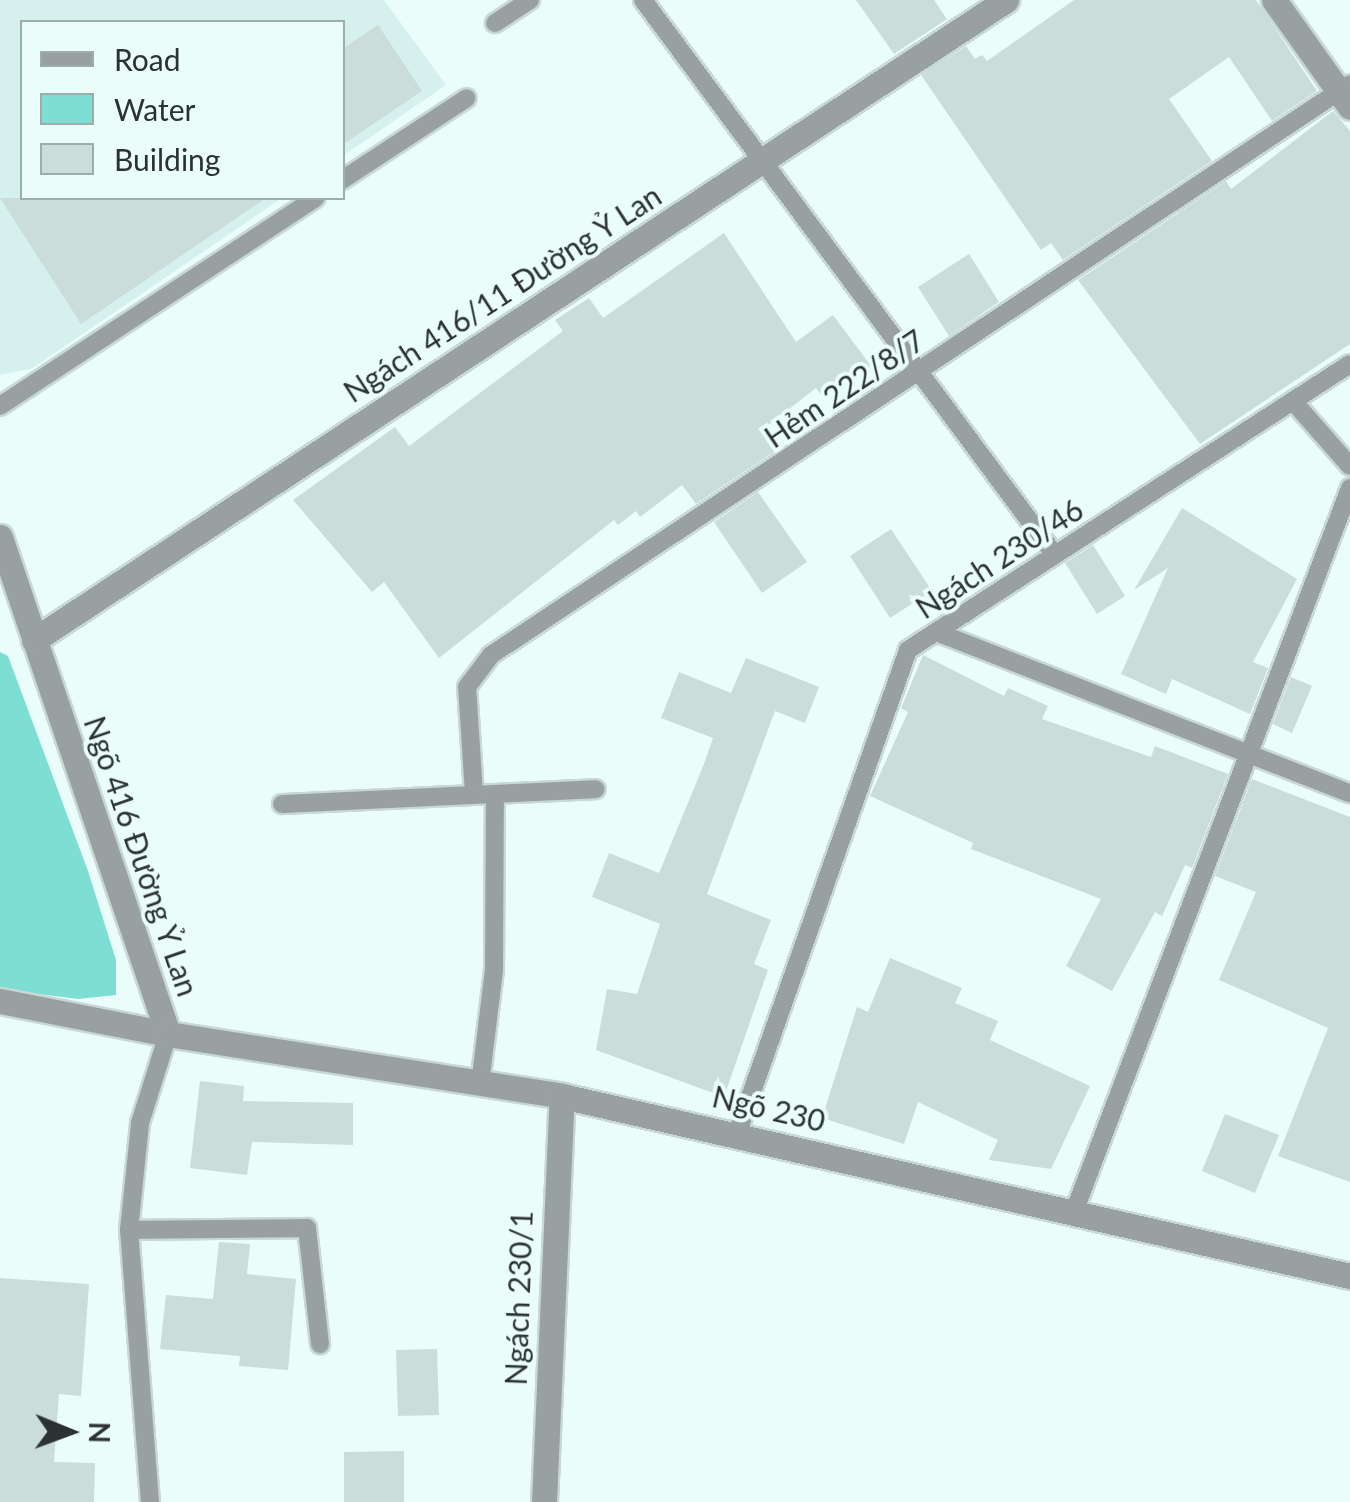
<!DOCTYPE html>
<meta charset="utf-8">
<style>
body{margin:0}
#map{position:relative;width:1350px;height:1502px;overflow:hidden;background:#eafdfa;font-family:Lato,sans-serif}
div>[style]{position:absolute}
.built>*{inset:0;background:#d6f1ed}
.water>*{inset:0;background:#7ddfd4}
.building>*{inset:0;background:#cbddda}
.roads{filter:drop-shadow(2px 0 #c8d8d6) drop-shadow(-2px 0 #c8d8d6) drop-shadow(0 2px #c8d8d6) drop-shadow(0 -2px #c8d8d6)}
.service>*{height:18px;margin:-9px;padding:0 9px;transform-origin:9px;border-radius:9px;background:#99a1a0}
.minor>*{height:25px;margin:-12.5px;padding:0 12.5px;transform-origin:12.5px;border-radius:12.5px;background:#99a1a0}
span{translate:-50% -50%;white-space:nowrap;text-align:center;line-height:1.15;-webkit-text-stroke:8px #eafdfa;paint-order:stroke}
.street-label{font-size:30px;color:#2b3231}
.legend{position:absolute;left:20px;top:20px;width:325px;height:180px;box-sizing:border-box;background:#eafdfa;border:2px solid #9eacaa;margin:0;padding:12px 18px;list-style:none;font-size:30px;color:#2b3231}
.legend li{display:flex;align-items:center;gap:20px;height:50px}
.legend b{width:50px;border:2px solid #9eacaa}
.north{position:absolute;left:20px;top:1382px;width:100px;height:100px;-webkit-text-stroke:8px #eafdfa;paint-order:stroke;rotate:91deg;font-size:28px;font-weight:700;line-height:40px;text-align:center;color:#2b3231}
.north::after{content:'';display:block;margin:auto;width:35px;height:45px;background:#2b3231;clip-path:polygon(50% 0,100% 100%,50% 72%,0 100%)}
</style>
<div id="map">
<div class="built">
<i style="clip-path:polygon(0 0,384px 0,446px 85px,343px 156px,342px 22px,22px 22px,22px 198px,282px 198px,33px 368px,0 375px)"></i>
</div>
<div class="water">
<i style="clip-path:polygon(0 652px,8px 656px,88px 871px,116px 960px,116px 995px,78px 999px,0 989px)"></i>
</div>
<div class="building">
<i style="clip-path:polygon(856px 0,934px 0,947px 19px,894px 54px)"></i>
<i style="clip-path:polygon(1074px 0,1256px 0,1317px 91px,1272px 121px,1229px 57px,1169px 99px,1212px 161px,1063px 260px,1051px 243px,1041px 250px,921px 75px,966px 46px,975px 59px,982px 55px,987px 61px)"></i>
<i style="clip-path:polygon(378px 25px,422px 91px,342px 145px,342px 49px)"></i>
<i style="clip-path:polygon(1333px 111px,1350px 131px,1350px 344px,1200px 444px,1078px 280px,1226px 181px,1231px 189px)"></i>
<i style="clip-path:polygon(0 198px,266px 198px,81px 324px)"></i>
<i style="clip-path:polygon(724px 233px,796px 342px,833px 315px,871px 366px,825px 400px,816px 388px,762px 430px,777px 450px,696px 504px,682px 485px,640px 517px,636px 511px,618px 525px,614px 520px,439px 658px,384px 582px,372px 592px,293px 500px,395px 427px,409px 446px,563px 331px,555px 320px,589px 298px,603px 318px)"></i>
<i style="clip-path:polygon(969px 254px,999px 302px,949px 336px,918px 287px)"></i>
<i style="clip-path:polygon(758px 492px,807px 562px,762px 593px,714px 522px)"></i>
<i style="clip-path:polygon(1182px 508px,1297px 579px,1253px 662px,1268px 668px,1250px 714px,1172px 679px,1166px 694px,1121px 674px,1168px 568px,1134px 590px)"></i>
<i style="clip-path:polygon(891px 529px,932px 591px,890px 618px,850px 556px)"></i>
<i style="clip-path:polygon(1093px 545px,1125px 596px,1097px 614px,1065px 563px)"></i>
<i style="clip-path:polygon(923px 655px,1004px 696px,1008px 688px,1048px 706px,1042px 719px,1151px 757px,1155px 746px,1228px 774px,1192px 868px,1185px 865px,1162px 916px,1155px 912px,1112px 991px,1066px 966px,1101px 899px,971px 849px,973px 843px,870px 796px,908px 712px,901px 708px)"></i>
<i style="clip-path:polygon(746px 658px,819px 687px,805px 723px,775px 711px,707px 894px,771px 920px,754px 964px,768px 970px,724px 1097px,596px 1050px,607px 989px,637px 994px,660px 924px,592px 897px,609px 853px,659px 873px,704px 764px,713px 738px,661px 718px,679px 672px,731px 693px)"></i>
<i style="clip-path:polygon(1291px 677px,1312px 686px,1292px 733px,1273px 724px)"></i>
<i style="clip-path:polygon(1252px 779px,1350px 817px,1350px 1182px,1278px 1156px,1328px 1028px,1219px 980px,1256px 892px,1215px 876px)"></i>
<i style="clip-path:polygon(890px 958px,962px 988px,955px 1003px,998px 1021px,990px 1040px,1090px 1086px,1051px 1169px,989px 1160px,998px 1140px,918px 1102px,904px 1144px,822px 1118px,857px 1007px,868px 1012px)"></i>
<i style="clip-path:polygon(200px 1081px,244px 1086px,243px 1101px,353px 1103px,353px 1145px,252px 1142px,247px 1175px,190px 1168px)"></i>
<i style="clip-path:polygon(1225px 1114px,1279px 1135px,1255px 1193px,1202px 1171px)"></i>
<i style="clip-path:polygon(219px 1242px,250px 1244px,247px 1274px,296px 1279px,288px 1370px,239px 1366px,240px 1356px,160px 1349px,166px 1295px,213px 1299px)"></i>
<i style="clip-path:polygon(0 1278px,89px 1284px,81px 1396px,59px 1394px,54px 1462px,95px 1463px,94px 1502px,0 1502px)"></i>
<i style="clip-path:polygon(437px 1349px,439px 1415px,398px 1416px,396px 1350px)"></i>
<i style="clip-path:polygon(404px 1451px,404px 1502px,344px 1502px,344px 1452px)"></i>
</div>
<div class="roads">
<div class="service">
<i style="left:643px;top:0;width:691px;rotate:53.41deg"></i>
<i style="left:495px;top:23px;width:42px;rotate:-33.3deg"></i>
<i style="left:342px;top:180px;width:149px;rotate:-33.3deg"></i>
<i style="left:1293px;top:401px;width:86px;rotate:48.8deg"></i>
<i style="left:0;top:406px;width:378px;rotate:-33.4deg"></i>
<i style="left:936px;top:632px;width:444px;rotate:21.3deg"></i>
<i style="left:474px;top:794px;width:107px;rotate:-93.7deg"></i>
<i style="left:467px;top:687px;width:40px;rotate:-53deg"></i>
<i style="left:491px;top:655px;width:1031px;rotate:-33.61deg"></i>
<i style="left:282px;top:804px;width:314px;rotate:-2.7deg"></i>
<i style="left:480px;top:1084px;width:115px;rotate:-83deg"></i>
<i style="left:494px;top:970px;width:176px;rotate:-89.7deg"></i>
<i style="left:737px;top:1134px;width:513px;rotate:-70.54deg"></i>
<i style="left:908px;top:650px;width:526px;rotate:-32.91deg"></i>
<i style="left:1074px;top:1212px;width:775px;rotate:-69.13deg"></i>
<i style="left:129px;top:1230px;width:178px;rotate:-0.6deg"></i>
<i style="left:307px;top:1228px;width:117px;rotate:83.6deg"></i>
<i style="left:150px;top:1502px;width:273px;rotate:-94.4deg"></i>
<i style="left:129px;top:1230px;width:108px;rotate:-84.1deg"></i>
<i style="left:140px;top:1123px;width:93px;rotate:-72.5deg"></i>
</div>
<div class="minor">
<i style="left:1274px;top:0;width:131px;rotate:54.6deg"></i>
<i style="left:0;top:537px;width:525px;rotate:71.32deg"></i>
<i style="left:168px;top:1034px;width:171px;rotate:-168.9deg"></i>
<i style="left:34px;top:640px;width:1164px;rotate:-33.36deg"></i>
<i style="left:168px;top:1034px;width:399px;rotate:8.9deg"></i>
<i style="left:562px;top:1096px;width:808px;rotate:12.87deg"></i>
<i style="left:544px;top:1502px;width:406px;rotate:-87.5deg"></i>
</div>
</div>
<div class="street-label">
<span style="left:502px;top:293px;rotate:-33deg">Ngách 416/11 Đường Ỷ Lan</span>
<span style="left:844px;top:388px;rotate:-34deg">Hẻm 222/8/7</span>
<span style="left:999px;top:558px;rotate:-33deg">Ngách 230/46</span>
<span style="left:142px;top:856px;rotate:71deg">Ngõ 416 Đường Ỷ Lan</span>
<span style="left:769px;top:1108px;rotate:13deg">Ngõ 230</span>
<span style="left:518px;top:1298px;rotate:-88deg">Ngách 230/1</span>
</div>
<ul class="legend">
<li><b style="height:12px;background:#99a1a0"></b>Road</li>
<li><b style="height:28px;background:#7ddfd4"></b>Water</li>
<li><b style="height:28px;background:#cbddda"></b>Building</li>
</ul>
<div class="north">N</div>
</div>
